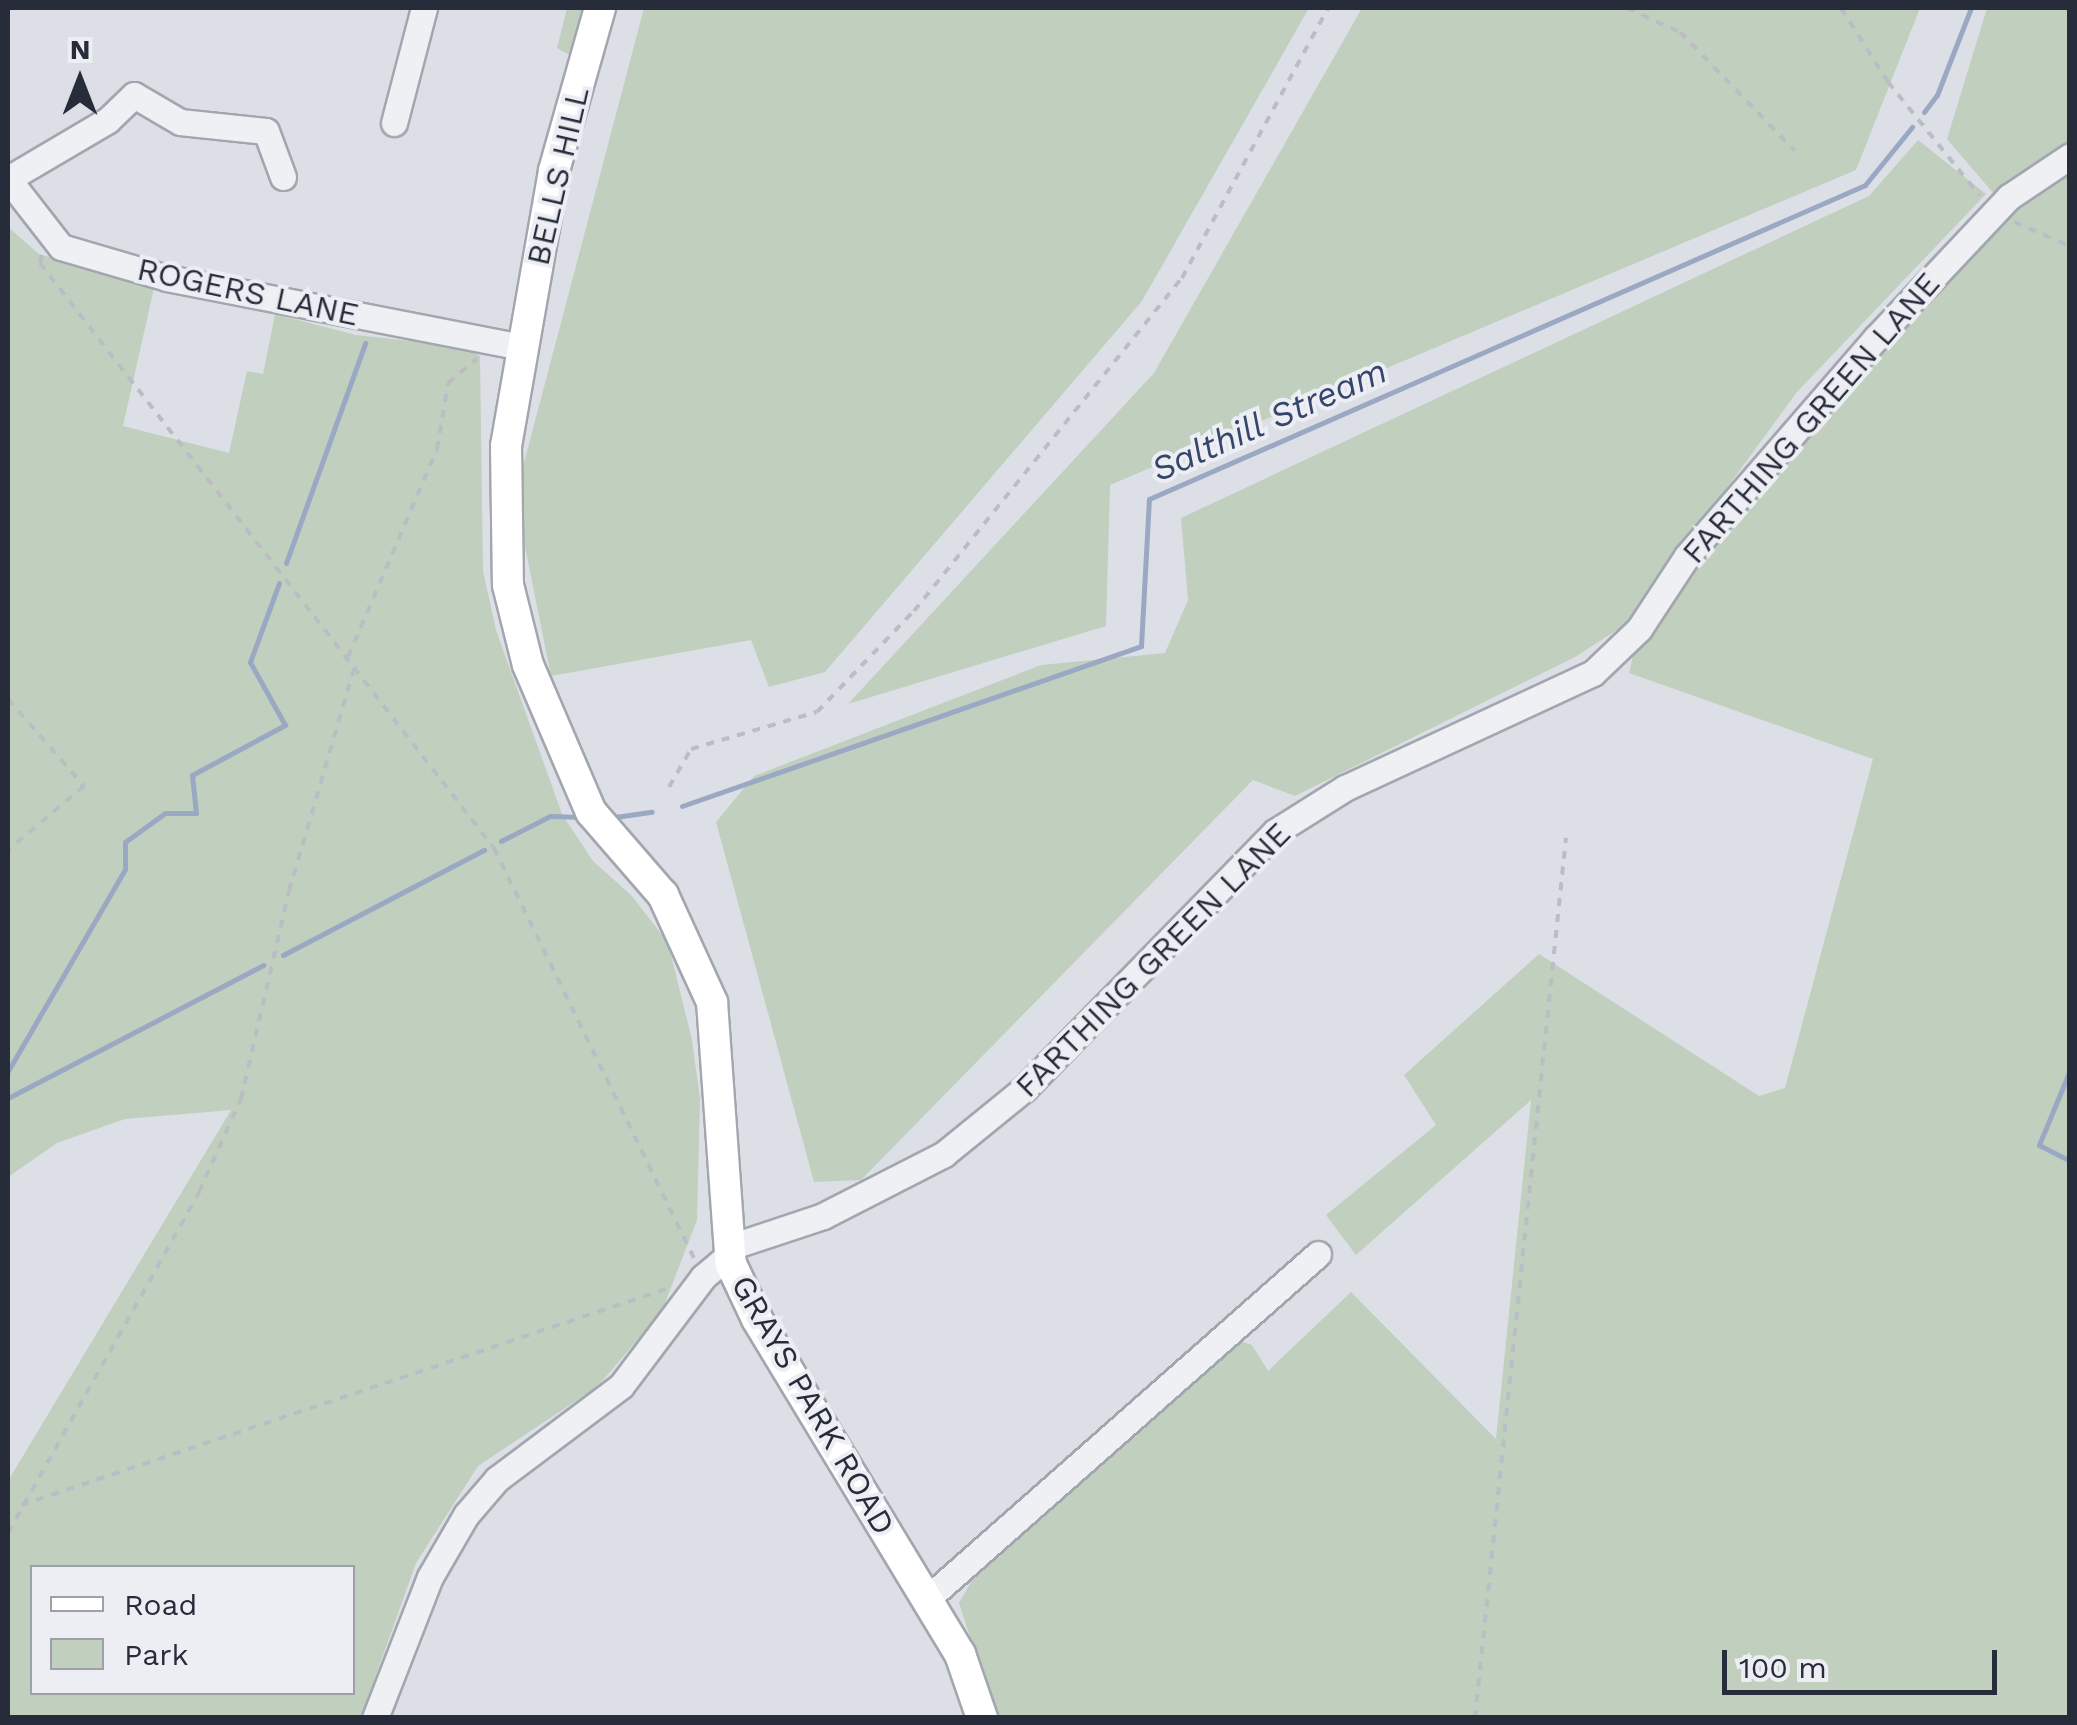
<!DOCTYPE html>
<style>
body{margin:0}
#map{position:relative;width:2077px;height:1725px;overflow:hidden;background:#dddfe6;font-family:"Work Sans",sans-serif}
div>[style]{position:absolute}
.green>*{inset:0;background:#c0cfbe}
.stream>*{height:5px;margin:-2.5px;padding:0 2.5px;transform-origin:2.5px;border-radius:2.5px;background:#9aa8c4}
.path>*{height:4px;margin-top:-2px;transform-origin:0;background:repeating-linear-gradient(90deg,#bbbdc4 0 8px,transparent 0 16px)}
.roads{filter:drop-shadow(2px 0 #a3a6af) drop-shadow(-2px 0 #a3a6af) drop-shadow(0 2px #a3a6af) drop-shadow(0 -2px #a3a6af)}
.minor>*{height:25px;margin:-12.5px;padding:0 12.5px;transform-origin:12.5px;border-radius:12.5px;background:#eff0f4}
.major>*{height:30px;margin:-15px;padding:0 15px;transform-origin:15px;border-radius:15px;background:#fff}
span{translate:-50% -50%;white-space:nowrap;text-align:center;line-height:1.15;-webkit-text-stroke:8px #eceef3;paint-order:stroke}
.street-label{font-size:32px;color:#272c3b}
.water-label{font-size:35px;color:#35466c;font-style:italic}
.frame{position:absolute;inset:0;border:10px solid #272c3b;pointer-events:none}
.legend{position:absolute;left:30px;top:1565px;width:325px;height:130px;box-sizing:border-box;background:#eceef3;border:2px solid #9da0a9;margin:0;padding:12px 18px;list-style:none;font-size:30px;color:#272c3b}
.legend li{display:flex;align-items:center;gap:20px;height:50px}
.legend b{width:50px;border:2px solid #9da0a9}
.north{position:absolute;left:30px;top:30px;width:100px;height:100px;-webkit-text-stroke:8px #eceef3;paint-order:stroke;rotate:0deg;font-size:28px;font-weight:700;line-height:40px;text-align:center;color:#272c3b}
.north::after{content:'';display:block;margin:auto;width:35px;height:45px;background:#272c3b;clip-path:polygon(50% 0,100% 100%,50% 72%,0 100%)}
.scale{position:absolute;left:1722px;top:1650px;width:275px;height:45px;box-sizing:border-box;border:5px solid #272c3b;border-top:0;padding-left:12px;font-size:30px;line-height:35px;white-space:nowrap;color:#272c3b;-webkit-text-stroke:8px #eceef3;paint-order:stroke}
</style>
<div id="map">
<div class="green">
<i style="clip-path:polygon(567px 8px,583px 8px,570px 55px,557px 48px)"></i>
<i style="clip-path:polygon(644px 8px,1309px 8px,1142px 301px,825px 672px,769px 687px,751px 640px,551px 676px,515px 497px)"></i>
<i style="clip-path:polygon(1362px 8px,1920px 8px,1856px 170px,1110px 485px,1106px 626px,848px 704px,1154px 373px)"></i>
<i style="clip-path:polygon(1987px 8px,2069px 8px,2069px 143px,1994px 194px,1947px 139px)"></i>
<i style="clip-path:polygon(1918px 140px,1986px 194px,1797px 392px,1628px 623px,1575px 657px,1295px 796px,1253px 780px,861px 1180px,814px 1182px,716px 822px,754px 776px,1041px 665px,1165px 653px,1188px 600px,1181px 518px,1869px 196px)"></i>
<i style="clip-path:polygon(2069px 171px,2069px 1717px,996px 1717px,959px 1603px,976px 1573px,1236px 1340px,1252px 1345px,1268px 1371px,1351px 1292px,1496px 1439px,1531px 1100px,1356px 1255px,1326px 1215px,1436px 1125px,1404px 1075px,1539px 954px,1759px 1096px,1785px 1088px,1873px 759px,1629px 673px,1635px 646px,1662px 618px,1671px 588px,1821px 413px,1881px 355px,1939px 280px,2030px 196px)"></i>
<i style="clip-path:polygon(evenodd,8px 227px,39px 254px,154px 288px,123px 426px,229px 453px,247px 371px,263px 374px,275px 314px,356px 335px,465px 347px,480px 356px,483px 571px,496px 630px,562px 814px,593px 861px,632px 896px,668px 943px,692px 1040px,700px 1099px,697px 1220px,662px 1311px,597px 1387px,478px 1466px,416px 1563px,361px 1717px,8px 1717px,8px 1481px,231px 1110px,125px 1119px,57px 1143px,8px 1177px,8px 227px,32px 1568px,352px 1568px,352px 1692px,32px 1692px,32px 1568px)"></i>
</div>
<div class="stream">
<i style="left:1924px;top:112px;width:21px;rotate:-53deg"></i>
<i style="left:1937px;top:95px;width:93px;rotate:-68.7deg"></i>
<i style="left:286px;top:563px;width:234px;rotate:-70.2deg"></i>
<i style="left:682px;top:806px;width:486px;rotate:-19.2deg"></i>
<i style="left:1141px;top:646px;width:147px;rotate:-86.9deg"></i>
<i style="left:1149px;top:499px;width:782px;rotate:-23.68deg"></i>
<i style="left:1865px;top:185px;width:75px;rotate:-51deg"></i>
<i style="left:615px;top:817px;width:37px;rotate:-8deg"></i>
<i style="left:501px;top:841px;width:55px;rotate:-27deg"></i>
<i style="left:550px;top:816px;width:24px;rotate:2deg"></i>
<i style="left:283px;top:955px;width:227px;rotate:-27.6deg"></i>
<i style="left:2070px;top:1070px;width:81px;rotate:112.5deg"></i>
<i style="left:2039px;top:1145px;width:35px;rotate:27deg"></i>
<i style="left:8px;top:1071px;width:233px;rotate:-59.9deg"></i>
<i style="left:125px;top:869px;width:27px;rotate:-90deg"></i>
<i style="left:125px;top:842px;width:49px;rotate:-35.9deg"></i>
<i style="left:165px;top:813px;width:31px"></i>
<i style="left:196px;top:813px;width:38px;rotate:-96deg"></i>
<i style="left:192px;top:775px;width:106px;rotate:-28.3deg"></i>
<i style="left:285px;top:725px;width:72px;rotate:-119.1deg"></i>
<i style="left:250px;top:662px;width:84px;rotate:-69.8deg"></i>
<i style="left:8px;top:1098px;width:288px;rotate:-27.5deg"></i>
</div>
<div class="path">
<i style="left:1627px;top:8px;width:58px;rotate:24.4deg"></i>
<i style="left:1680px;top:32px;width:165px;rotate:46deg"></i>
<i style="left:1841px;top:8px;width:88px;rotate:57.6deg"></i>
<i style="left:1888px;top:82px;width:146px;rotate:51.1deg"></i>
<i style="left:2014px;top:222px;width:61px;rotate:23.2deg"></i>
<i style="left:42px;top:255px;width:8px;rotate:104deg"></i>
<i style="left:40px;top:263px;width:741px;rotate:52.19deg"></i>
<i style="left:494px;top:848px;width:456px;rotate:64deg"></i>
<i style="left:348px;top:657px;width:226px;rotate:-66.8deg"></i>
<i style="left:437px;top:449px;width:67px;rotate:-80.5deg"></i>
<i style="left:448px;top:383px;width:38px;rotate:-40deg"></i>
<i style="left:8px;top:699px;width:116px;rotate:48.9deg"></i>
<i style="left:84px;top:786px;width:99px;rotate:139.9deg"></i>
<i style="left:669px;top:787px;width:44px;rotate:-59.9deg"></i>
<i style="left:691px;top:749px;width:131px;rotate:-16.4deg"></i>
<i style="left:817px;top:712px;width:140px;rotate:-46.2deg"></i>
<i style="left:914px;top:611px;width:427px;rotate:-51.2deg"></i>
<i style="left:1182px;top:278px;width:307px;rotate:-61.6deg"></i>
<i style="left:21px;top:1505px;width:680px;rotate:-18.51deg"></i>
<i style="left:8px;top:1533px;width:391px;rotate:-60.7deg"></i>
<i style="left:199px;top:1192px;width:102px;rotate:-65.7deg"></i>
<i style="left:241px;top:1099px;width:213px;rotate:-77deg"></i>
<i style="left:289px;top:891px;width:235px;rotate:-73.7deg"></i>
<i style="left:1475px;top:1718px;width:885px;rotate:-84.1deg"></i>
</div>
<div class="roads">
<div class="minor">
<i style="left:394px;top:123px;width:119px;rotate:-75.4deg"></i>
<i style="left:8px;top:179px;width:86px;rotate:52.1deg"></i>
<i style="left:61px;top:247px;width:110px;rotate:16.3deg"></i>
<i style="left:167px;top:278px;width:362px;rotate:11deg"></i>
<i style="left:8px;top:179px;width:116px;rotate:-30.5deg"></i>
<i style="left:108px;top:120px;width:36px;rotate:-44deg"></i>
<i style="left:134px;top:95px;width:53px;rotate:30.4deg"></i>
<i style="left:180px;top:122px;width:86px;rotate:6deg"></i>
<i style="left:266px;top:131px;width:49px;rotate:69.7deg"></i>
<i style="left:730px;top:1247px;width:98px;rotate:-18.4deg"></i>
<i style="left:823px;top:1216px;width:136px;rotate:-27.1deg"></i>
<i style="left:944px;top:1154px;width:103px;rotate:-39.1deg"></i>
<i style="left:1024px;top:1089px;width:359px;rotate:-45.7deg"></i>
<i style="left:1275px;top:832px;width:83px;rotate:-32.2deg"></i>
<i style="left:1345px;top:788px;width:273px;rotate:-24.9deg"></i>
<i style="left:1593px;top:673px;width:64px;rotate:-43.7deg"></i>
<i style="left:1639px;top:629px;width:87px;rotate:-56.7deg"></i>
<i style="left:1687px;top:556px;width:289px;rotate:-49.1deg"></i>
<i style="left:1876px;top:338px;width:194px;rotate:-46.7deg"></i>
<i style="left:2009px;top:197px;width:73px;rotate:-33.9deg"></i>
<i style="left:928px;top:1598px;width:520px;rotate:-41.41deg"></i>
<i style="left:375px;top:1718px;width:151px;rotate:-68.7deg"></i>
<i style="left:430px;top:1577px;width:72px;rotate:-59.9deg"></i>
<i style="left:466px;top:1515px;width:48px;rotate:-49.3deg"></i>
<i style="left:497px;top:1479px;width:155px;rotate:-36.9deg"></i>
<i style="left:621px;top:1386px;width:136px;rotate:-53deg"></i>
<i style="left:703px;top:1277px;width:23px;rotate:-40deg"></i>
<i style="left:721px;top:1262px;width:10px;rotate:11deg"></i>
</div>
<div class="major">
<i style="left:600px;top:8px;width:169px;rotate:105.8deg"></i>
<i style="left:554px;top:171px;width:279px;rotate:99.9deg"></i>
<i style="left:506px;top:446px;width:139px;rotate:89.2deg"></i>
<i style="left:508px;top:585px;width:82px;rotate:76deg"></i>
<i style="left:528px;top:665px;width:160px;rotate:66.8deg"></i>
<i style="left:591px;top:812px;width:110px;rotate:49.1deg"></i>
<i style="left:663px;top:895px;width:118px;rotate:65.4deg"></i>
<i style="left:712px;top:1002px;width:263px;rotate:85.9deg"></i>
<i style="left:731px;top:1264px;width:61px;rotate:64.7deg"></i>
<i style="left:757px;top:1319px;width:392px;rotate:58.8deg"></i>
<i style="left:960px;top:1654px;width:68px;rotate:71deg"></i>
</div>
</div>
<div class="street-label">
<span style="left:558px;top:176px;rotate:-77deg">BELLS HILL</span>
<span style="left:248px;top:292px;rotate:12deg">ROGERS LANE</span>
<span style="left:1811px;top:418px;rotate:-49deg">FARTHING GREEN LANE</span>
<span style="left:1153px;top:960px;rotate:-45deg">FARTHING GREEN LANE</span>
<span style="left:813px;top:1405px;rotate:60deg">GRAYS PARK ROAD</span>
</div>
<div class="water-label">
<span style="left:1269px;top:420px;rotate:-24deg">Salthill Stream</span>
</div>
<div class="frame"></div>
<ul class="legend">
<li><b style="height:12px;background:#fff"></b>Road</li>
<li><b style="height:28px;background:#c0cfbe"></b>Park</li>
</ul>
<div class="north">N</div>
<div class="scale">100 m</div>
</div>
